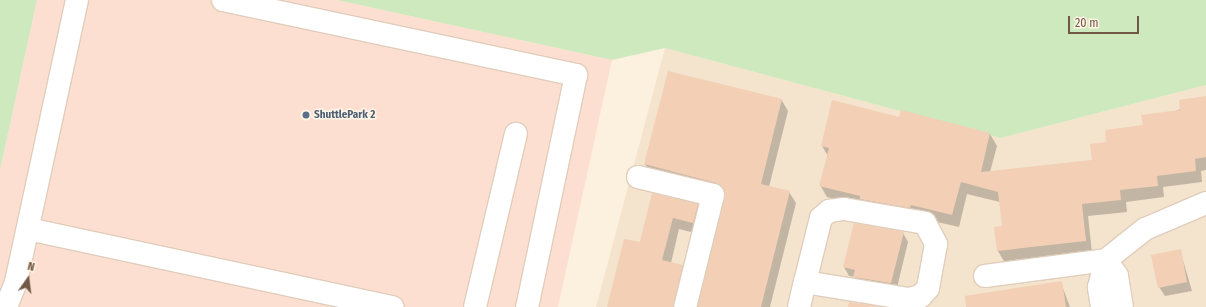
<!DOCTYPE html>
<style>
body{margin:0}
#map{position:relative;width:1206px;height:307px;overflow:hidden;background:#fcf1de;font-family:"Fira Sans Condensed",sans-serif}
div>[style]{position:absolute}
.residential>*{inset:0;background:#f4e3cd}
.commercial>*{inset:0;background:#fddfd1}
.green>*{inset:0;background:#cee9bd}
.shadow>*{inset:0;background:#0003}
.building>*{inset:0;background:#f2cfb5}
.roads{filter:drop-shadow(1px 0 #e0cdbb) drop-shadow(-1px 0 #e0cdbb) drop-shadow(0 1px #e0cdbb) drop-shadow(0 -1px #e0cdbb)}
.minor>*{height:22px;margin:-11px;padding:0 11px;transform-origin:11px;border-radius:11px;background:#fff}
.dots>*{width:11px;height:11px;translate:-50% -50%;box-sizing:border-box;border:2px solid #fff5e5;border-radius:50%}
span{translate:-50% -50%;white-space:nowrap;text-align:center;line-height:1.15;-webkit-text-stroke:3px #fff5e5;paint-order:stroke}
.service-label{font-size:11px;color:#4e5e75;font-weight:700}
.left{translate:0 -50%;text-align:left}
.north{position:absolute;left:8px;top:259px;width:40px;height:40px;-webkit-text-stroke:3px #fff5e5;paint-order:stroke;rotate:14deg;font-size:11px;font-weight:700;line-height:16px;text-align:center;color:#725746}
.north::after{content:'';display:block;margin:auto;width:14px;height:18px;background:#725746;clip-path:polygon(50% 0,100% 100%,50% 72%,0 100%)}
.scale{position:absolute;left:1068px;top:16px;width:71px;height:18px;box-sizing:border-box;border:2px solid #725746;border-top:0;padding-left:5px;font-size:12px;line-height:14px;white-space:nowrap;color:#725746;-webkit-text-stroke:3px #fff5e5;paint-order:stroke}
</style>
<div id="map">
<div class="residential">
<i style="clip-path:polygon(665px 48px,1001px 138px,1206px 85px,1206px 307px,596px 307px)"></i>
</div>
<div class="commercial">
<i style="clip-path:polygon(37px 0,337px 0,612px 60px,558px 307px,0 307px,0 170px)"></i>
</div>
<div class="green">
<i style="clip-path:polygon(0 0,37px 0,0 170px)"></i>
<i style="clip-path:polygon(337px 0,1206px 0,1206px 85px,1001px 138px,665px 48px,612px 60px)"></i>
</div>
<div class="shadow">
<i style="clip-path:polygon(1206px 97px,1206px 170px,1201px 171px,1202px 182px,1163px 187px,1164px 197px,1126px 202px,1127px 212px,1088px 216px,1092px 253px,1005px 263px,998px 251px,995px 228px,1003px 227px,1000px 202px,967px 194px,959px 227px,827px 197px,820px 185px,828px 156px,822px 146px,900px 118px,902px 111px,990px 134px,997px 146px,990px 172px,1093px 161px,1107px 143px)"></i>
<i style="clip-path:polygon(781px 99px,788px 111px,769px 187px,789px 192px,796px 203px,770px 307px,698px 307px,725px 196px,652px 176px,645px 164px)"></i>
<i style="clip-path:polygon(653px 194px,697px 205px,704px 217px,699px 234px,679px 229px,671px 263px,682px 266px,689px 277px,681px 307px,608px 307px,640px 244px)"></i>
<i style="clip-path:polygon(854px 224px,903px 233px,908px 242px,896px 292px,860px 286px,855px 277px,849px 276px,844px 267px)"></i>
<i style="clip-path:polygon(1180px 250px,1192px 291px,1165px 296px,1159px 287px)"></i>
<i style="clip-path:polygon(1061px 283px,1070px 307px,972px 307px)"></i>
</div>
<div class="building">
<i style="clip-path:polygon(668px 71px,782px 99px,761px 184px,790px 191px,761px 307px,698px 307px,725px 192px,716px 183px,644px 164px)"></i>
<i style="clip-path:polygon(1206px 96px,1206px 157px,1195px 159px,1196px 171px,1157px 176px,1158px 186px,1120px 190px,1121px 200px,1082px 204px,1086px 241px,997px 251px,994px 227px,1002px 226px,998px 192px,961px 182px,952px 215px,911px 205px,910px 208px,860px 199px,860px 196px,819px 186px,829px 148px,821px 146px,832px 100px,899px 117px,901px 110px,990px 133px,981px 172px,1092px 160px,1090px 144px,1106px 142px,1105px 130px,1143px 125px,1141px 115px,1180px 110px,1179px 100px)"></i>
<i style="clip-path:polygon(652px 193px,698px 204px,693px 223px,673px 218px,662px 260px,683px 265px,673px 307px,607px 307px,624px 239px,640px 242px)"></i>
<i style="clip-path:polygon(854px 223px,904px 232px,891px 283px,853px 277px,855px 270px,843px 267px)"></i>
<i style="clip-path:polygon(1181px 249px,1187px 282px,1158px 288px,1151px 255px)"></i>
<i style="clip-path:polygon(1062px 281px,1066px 307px,966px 307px,965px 296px)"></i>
<i style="clip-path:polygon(849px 302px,880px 307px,848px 307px)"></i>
</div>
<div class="roads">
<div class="minor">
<i style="left:223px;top:0;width:361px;rotate:12deg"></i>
<i style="left:576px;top:75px;width:237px;rotate:101.9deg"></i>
<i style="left:638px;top:177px;width:77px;rotate:13.5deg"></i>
<i style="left:713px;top:195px;width:115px;rotate:104deg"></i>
<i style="left:844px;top:209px;width:82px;rotate:9.8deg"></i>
<i style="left:925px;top:223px;width:24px;rotate:62deg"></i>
<i style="left:936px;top:244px;width:45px;rotate:100.3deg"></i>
<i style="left:928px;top:288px;width:11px;rotate:131deg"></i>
<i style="left:921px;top:296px;width:12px;rotate:166deg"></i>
<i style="left:909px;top:299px;width:105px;rotate:-170.7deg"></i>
<i style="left:805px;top:282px;width:66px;rotate:-76deg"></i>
<i style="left:821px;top:218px;width:11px;rotate:-41deg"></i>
<i style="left:829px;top:211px;width:15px;rotate:-8deg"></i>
<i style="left:28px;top:229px;width:373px;rotate:12.1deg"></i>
<i style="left:1106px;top:260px;width:19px;rotate:55deg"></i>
<i style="left:1117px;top:276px;width:31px;rotate:81deg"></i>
<i style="left:985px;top:276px;width:122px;rotate:-7.5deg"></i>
<i style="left:1106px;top:260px;width:50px;rotate:-38.5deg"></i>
<i style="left:1145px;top:229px;width:66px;rotate:-23.1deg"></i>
<i style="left:6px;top:307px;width:27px;rotate:-68deg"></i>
<i style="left:16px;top:282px;width:289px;rotate:-77.8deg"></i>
<i style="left:475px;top:307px;width:178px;rotate:-76.7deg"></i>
<i style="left:799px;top:307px;width:26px;rotate:-77deg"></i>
<i style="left:1102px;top:307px;width:20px;rotate:-99deg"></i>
<i style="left:1099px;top:287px;width:28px;rotate:-75deg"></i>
</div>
</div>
<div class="dots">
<i style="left:306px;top:115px;background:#5c6f8a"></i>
</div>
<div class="service-label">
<span class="left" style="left:314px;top:115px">ShuttlePark 2</span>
</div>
<div class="north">N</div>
<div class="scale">20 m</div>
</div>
